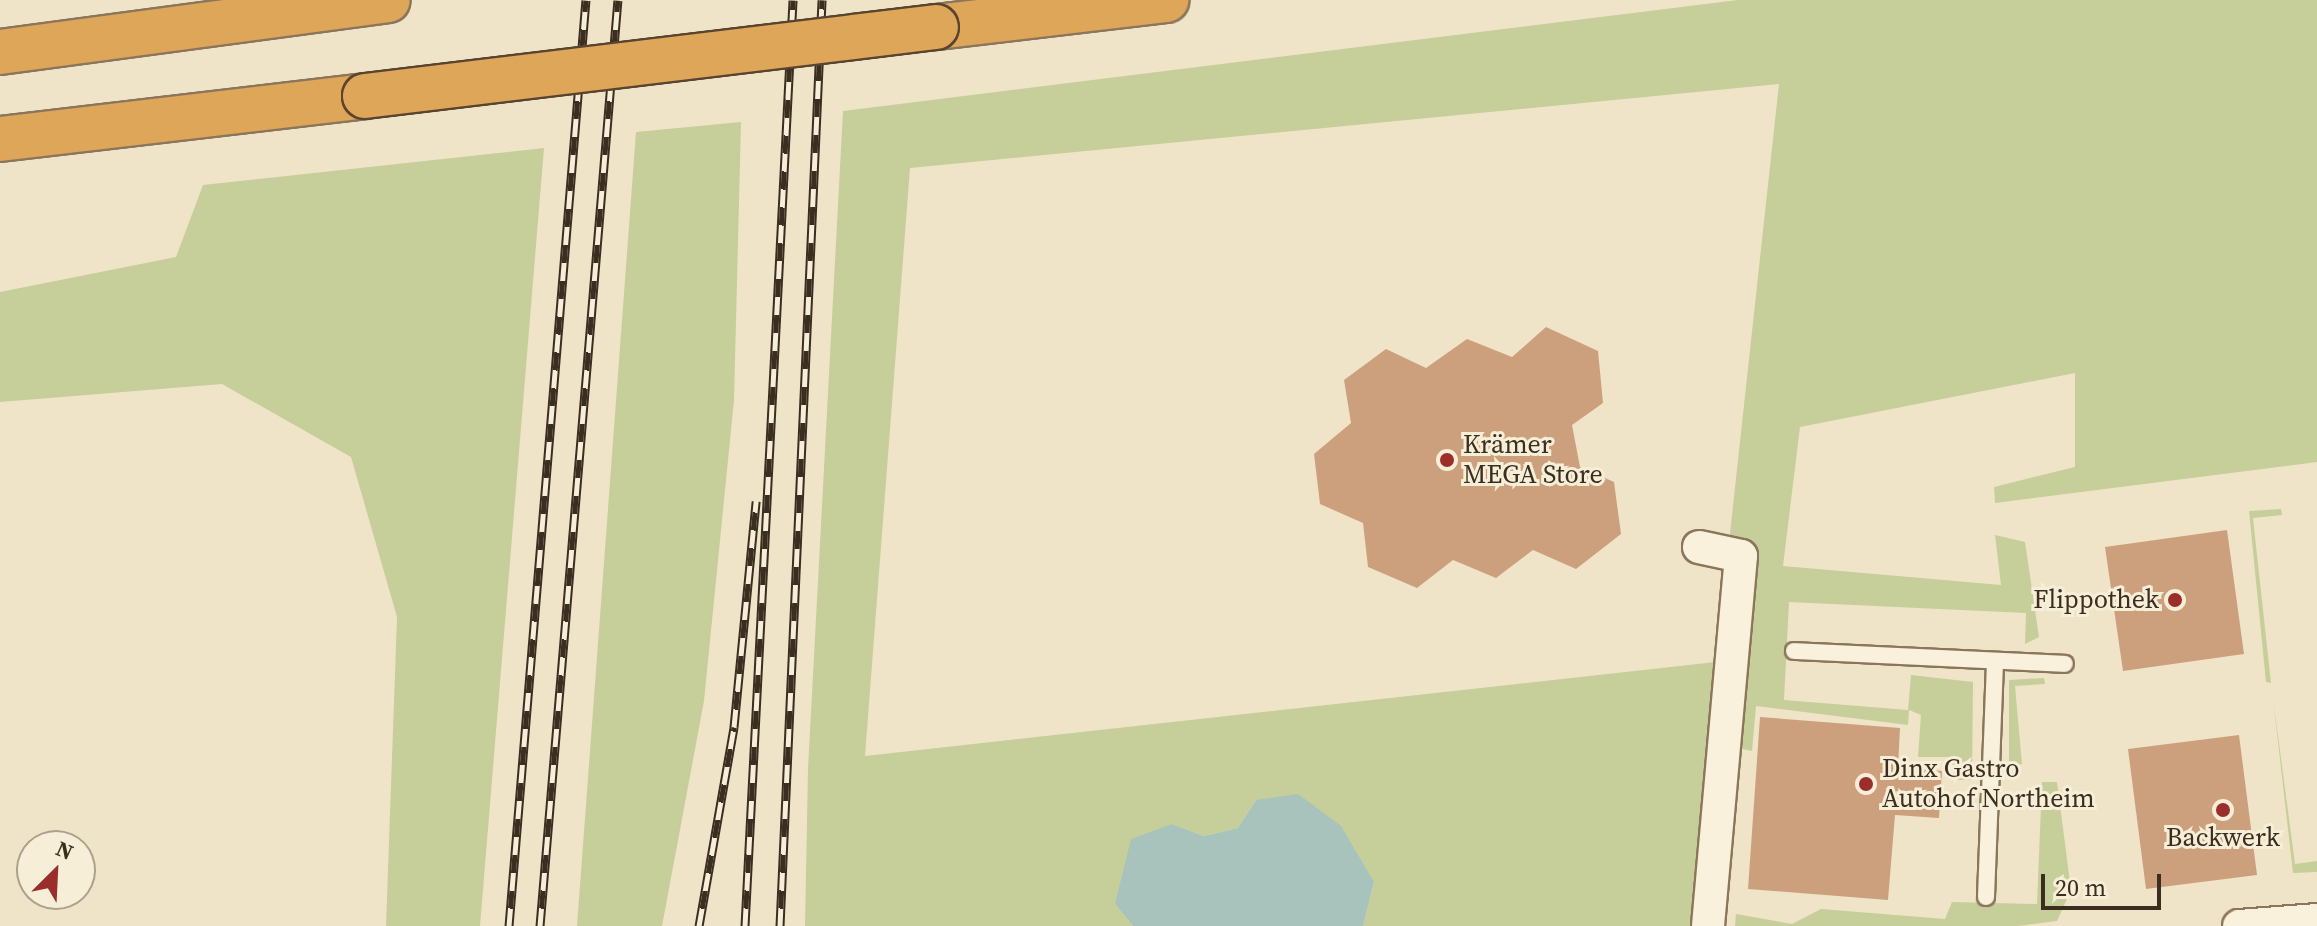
<!DOCTYPE html>
<meta charset="utf-8">
<style>
body{margin:0}
#map{position:relative;width:2317px;height:926px;overflow:hidden;background:#efe4c7;font-family:"Source Serif 4",serif}
div>[style]{position:absolute}
.green>*{inset:0;background:#c6ce9a}
.water>*{inset:0;background:#a8c3bc}
.building>*{inset:0;background:#cda07d}
.roads{filter:drop-shadow(2px 0 #8b765c) drop-shadow(-2px 0 #8b765c) drop-shadow(0 2px #8b765c) drop-shadow(0 -2px #8b765c)}
.service>*{height:16px;margin:-8px;padding:0 8px;transform-origin:8px;border-radius:8px;background:#f9f1db}
.minor>*{height:32px;margin:-16px;padding:0 16px;transform-origin:16px;border-radius:16px;background:#f9f1db}
.motorway>*{height:44px;margin:-22px;padding:0 22px;transform-origin:22px;border-radius:22px;background:#dea658}
.rail>*{height:9px;margin-top:-4.5px;transform-origin:0;background:repeating-linear-gradient(90deg,#f6eed7 0 18px,#3b2e20 0 36px);box-sizing:border-box;border-block:2px solid #3b2e20}
.bridges{filter:drop-shadow(2px 0 #594430) drop-shadow(-2px 0 #594430) drop-shadow(0 2px #594430) drop-shadow(0 -2px #594430)}
.motorway-bridge>*{height:44px;margin:-22px;padding:0 22px;transform-origin:22px;border-radius:22px;background:#dea658}
.dots>*{width:22px;height:22px;translate:-50% -50%;box-sizing:border-box;border:4px solid #f6eed7;border-radius:50%}
span{translate:-50% -50%;white-space:nowrap;text-align:center;line-height:1.15;-webkit-text-stroke:6px #f6eed7;paint-order:stroke}
.poi-label{font-size:26px;color:#3b2e20}
.left{translate:0 -50%;text-align:left}
.right{translate:-100% -50%;text-align:right}
.north{position:absolute;left:16px;top:830px;width:80px;height:80px;box-sizing:border-box;background:#f6eed7;border:2px solid #aba18e;border-radius:50%;rotate:24deg;font-size:22px;font-weight:700;line-height:32px;text-align:center;color:#3b2e20}
.north::after{content:'';display:block;margin:auto;width:28px;height:36px;background:#9b2d2b;clip-path:polygon(50% 0,100% 100%,50% 72%,0 100%)}
.scale{position:absolute;left:2041px;top:874px;width:120px;height:36px;box-sizing:border-box;border:4px solid #3b2e20;border-top:0;padding-left:10px;font-size:24px;line-height:28px;white-space:nowrap;color:#3b2e20;-webkit-text-stroke:6px #f6eed7;paint-order:stroke}
</style>
<div id="map">
<div class="green">
<i style="clip-path:polygon(evenodd,1738px 0,2317px 0,2317px 462px,1995px 503px,1994px 487px,2075px 467px,2075px 373px,1800px 427px,1783px 566px,2001px 585px,1995px 535px,2025px 542px,2039px 637px,2025px 644px,2026px 613px,1789px 602px,1784px 700px,1908px 710px,1911px 675px,1973px 682px,1972px 780px,1954px 780px,1952px 757px,1918px 757px,1921px 715px,1909px 710px,1908px 725px,1756px 706px,1752px 751px,1708px 742px,1692px 926px,1363px 926px,1374px 882px,1256px 800px,1238px 828px,1204px 836px,1172px 824px,1115px 904px,1133px 926px,805px 926px,808px 769px,843px 111px,1738px 0,1779px 84px,1716px 662px,865px 756px,910px 168px,1779px 84px)"></i>
<i style="clip-path:polygon(741px 122px,734px 400px,704px 701px,662px 926px,577px 926px,636px 132px)"></i>
<i style="clip-path:polygon(544px 148px,480px 926px,386px 926px,397px 617px,351px 457px,222px 384px,0 402px,0 292px,176px 257px,203px 185px)"></i>
<i style="clip-path:polygon(2281px 509px,2282px 515px,2253px 518px,2271px 683px,2266px 682px,2249px 511px)"></i>
<i style="clip-path:polygon(2044px 678px,2045px 684px,2015px 686px,2022px 764px,2009px 767px,2009px 680px)"></i>
<i style="clip-path:polygon(2273px 698px,2295px 864px,2317px 861px,2317px 872px,2293px 873px)"></i>
<i style="clip-path:polygon(2042px 782px,2057px 782px,2071px 890px,2057px 921px,2017px 926px,1735px 926px,1736px 914px,1792px 924px,1821px 909px,1945px 919px,1952px 902px,2037px 904px)"></i>
</div>
<div class="water">
<i style="clip-path:polygon(1298px 794px,1341px 826px,1374px 882px,1363px 926px,1133px 926px,1115px 904px,1131px 839px,1172px 824px,1204px 836px,1238px 828px,1256px 800px)"></i>
</div>
<div class="building">
<i style="clip-path:polygon(1546px 327px,1598px 351px,1603px 403px,1572px 425px,1580px 467px,1614px 482px,1621px 534px,1576px 569px,1533px 550px,1496px 578px,1453px 560px,1417px 588px,1368px 567px,1363px 523px,1320px 504px,1314px 454px,1351px 423px,1344px 380px,1386px 349px,1426px 368px,1467px 339px,1512px 357px)"></i>
<i style="clip-path:polygon(2227px 530px,2244px 654px,2123px 671px,2105px 547px)"></i>
<i style="clip-path:polygon(1760px 717px,1900px 728px,1898px 767px,1942px 771px,1939px 818px,1895px 815px,1888px 900px,1748px 889px)"></i>
<i style="clip-path:polygon(2239px 735px,2257px 875px,2146px 889px,2128px 749px)"></i>
</div>
<div class="roads">
<div class="service">
<i style="left:1794px;top:651px;width:271px;rotate:2.7deg"></i>
<i style="left:1986px;top:897px;width:234px;rotate:-87.8deg"></i>
</div>
<div class="minor">
<i style="left:1699px;top:547px;width:43px;rotate:12.1deg"></i>
<i style="left:1741px;top:556px;width:371px;rotate:95.1deg"></i>
<i style="left:2239px;top:926px;width:78px;rotate:-4.4deg"></i>
</div>
<div class="motorway">
<i style="left:936px;top:27px;width:232px;rotate:-6.7deg"></i>
<i style="left:0;top:52px;width:391px;rotate:-7.6deg"></i>
<i style="left:0;top:139px;width:368px;rotate:-6.7deg"></i>
</div>
</div>
<div class="rail">
<i style="left:509px;top:926px;width:929px;rotate:-85.25deg"></i>
<i style="left:540px;top:926px;width:929px;rotate:-85.19deg"></i>
<i style="left:699px;top:926px;width:202px;rotate:-80deg"></i>
<i style="left:734px;top:727px;width:227px;rotate:-84.4deg"></i>
<i style="left:745px;top:926px;width:927px;rotate:-87.03deg"></i>
<i style="left:780px;top:926px;width:927px;rotate:-87.4deg"></i>
</div>
<div class="bridges">
<div class="motorway-bridge">
<i style="left:365px;top:96px;width:575px;rotate:-6.89deg"></i>
</div>
</div>
<div class="dots">
<i style="left:1447px;top:460px;background:#9b2d2b"></i>
<i style="left:2175px;top:600px;background:#9b2d2b"></i>
<i style="left:1866px;top:784px;background:#9b2d2b"></i>
<i style="left:2223px;top:810px;background:#9b2d2b"></i>
</div>
<div class="poi-label">
<span class="left" style="left:1463px;top:460px">Krämer<br>MEGA Store</span>
<span class="right" style="left:2159px;top:600px">Flippothek</span>
<span class="left" style="left:1882px;top:784px">Dinx Gastro<br>Autohof Northeim</span>
<span style="left:2223px;top:838px">Backwerk</span>
</div>
<div class="north">N</div>
<div class="scale">20 m</div>
</div>
